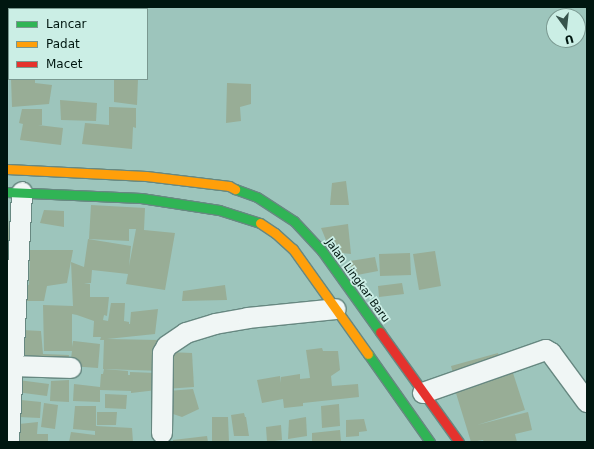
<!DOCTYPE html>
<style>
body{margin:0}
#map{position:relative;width:594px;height:449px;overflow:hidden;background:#9dc5bc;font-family:"DejaVu Sans",sans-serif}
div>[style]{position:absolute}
.building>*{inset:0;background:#98ad96}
.roads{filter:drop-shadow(1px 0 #678881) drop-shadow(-1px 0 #678881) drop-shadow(0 1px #678881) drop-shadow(0 -1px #678881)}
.street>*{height:20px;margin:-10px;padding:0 10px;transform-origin:10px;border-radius:10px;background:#f0f6f5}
.fast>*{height:9px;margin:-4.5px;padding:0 4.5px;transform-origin:4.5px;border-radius:4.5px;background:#30b455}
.slow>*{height:9px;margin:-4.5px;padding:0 4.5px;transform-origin:4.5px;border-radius:4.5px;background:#ff9f0a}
.jam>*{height:9px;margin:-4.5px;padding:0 4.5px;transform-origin:4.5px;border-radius:4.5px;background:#e5322d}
span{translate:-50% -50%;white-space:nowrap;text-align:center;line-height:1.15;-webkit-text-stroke:3.5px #cbeee5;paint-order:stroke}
.street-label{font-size:11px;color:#001610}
.frame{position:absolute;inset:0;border:8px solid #001610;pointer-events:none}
.legend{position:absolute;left:8px;top:8px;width:140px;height:72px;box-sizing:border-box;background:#cbeee5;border:1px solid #7a9890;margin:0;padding:5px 7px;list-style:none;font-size:12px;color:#001610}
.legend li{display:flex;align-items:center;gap:8px;height:20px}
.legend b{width:20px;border:1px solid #7a9890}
.north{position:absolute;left:546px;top:8px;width:40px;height:40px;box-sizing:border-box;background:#cbeee5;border:1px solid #7a9890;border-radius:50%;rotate:165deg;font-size:11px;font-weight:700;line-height:16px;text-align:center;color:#001610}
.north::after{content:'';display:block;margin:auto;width:14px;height:18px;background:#37534c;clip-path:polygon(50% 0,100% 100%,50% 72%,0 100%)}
</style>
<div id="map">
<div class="building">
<i style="clip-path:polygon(7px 7px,26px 7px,25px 9px)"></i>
<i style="clip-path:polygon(103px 7px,134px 7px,133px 9px,103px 9px)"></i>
<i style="clip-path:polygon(7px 11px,9px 11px,9px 38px,7px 38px)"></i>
<i style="clip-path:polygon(7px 39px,9px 40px,9px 64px,7px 64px)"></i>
<i style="clip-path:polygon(7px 66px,9px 66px,9px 79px,7px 79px)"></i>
<i style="clip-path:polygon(11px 79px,35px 79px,35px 83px,52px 85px,49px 104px,12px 107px)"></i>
<i style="clip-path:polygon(114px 79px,138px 79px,137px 105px,114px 102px)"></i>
<i style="clip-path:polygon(227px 83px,251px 84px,251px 104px,240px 107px,241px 121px,226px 123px)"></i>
<i style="clip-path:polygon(60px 100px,97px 103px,96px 121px,61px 120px)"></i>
<i style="clip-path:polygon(109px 107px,136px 108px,136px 128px,133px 127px,132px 149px,82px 144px,85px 123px,109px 125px)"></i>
<i style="clip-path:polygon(22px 109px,42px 109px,42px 125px,38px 125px,63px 128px,61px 145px,20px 140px,23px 124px,19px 123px)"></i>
<i style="clip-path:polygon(346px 181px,349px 205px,330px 205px,332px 183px)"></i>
<i style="clip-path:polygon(91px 205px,145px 208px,144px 230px,175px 233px,165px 290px,126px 284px,128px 274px,92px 270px,91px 283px,84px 283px,90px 284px,90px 297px,109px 297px,107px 316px,104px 315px,103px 320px,108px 321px,111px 303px,125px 303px,124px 321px,129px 322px,129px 324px,130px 324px,131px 312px,158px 309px,155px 334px,107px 339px,159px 340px,162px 371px,103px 369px,104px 340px,100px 340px,101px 337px,93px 337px,94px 321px,77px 315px,72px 314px,72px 347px,73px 341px,74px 341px,100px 344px,98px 368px,70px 366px,72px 351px,44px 351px,43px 305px,73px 306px,71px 262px,84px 267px,88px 239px,131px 246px,129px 266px,136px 229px,129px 229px,129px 241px,89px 239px)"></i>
<i style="clip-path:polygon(7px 210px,8px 210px,10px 254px,7px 254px)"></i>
<i style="clip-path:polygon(44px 210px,64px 211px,64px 227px,40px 223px)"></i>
<i style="clip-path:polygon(348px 224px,351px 254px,331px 252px,321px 228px)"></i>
<i style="clip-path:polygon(30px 250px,73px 250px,67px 283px,47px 286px,44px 301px,24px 301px,25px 284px,29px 285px)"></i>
<i style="clip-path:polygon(435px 251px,441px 286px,419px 290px,413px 254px)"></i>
<i style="clip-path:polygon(410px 253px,411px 275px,380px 276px,379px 254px)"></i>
<i style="clip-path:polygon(375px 257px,378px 271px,352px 276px,350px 261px)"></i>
<i style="clip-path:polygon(402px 283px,404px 294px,379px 297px,378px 286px)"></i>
<i style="clip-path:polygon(225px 285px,227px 300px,182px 301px,183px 291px)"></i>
<i style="clip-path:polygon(22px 330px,41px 331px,43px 354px,69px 355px,68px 363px,20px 365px)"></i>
<i style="clip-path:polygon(322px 348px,323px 351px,338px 351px,340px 370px,331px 376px,332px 386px,358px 384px,359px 397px,303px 403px,303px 406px,284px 408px,283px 399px,262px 403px,257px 380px,280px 376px,281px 383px,281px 377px,300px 374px,300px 379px,310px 378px,306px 350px)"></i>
<i style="clip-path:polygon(168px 352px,192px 353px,194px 387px,165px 389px)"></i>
<i style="clip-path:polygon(498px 353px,502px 369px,455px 381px,451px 366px)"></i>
<i style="clip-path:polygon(104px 369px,128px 371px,128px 375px,130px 375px,130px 372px,156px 373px,157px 390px,131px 393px,131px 391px,100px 390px,100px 402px,73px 401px,74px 384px,100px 387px,101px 374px,103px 374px)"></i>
<i style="clip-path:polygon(513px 373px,525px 410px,477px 425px,528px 412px,532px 430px,515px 434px,517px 442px,484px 442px,483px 440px,471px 442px,455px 390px)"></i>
<i style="clip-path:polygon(18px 380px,49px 384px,47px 396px,16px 392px)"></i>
<i style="clip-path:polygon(69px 380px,69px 402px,50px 401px,51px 381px)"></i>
<i style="clip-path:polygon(193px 389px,199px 409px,182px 417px,170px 413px,168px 391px)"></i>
<i style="clip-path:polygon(105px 394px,127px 395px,126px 409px,105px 408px)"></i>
<i style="clip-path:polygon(21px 400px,41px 402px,40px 418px,19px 417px)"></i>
<i style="clip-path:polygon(44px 403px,58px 405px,55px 429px,41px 427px)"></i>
<i style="clip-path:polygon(339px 404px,340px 426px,322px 428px,321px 406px)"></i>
<i style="clip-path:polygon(75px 406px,96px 406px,96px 426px,132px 428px,133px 442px,69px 442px,71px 432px,95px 435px,95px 431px,73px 429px)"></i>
<i style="clip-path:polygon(97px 412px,117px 412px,116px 425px,97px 425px)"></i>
<i style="clip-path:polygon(244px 413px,245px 417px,246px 417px,249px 436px,234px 436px,231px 415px)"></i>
<i style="clip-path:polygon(212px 417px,228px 417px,229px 442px,212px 442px)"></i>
<i style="clip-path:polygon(306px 417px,307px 436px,288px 439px,289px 420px)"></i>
<i style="clip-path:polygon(364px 419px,367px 431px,359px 432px,359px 436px,346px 437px,346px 420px)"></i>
<i style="clip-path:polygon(38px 422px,37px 434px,48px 434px,48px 442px,15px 442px,19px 424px)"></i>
<i style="clip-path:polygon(281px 425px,282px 440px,267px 442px,266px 427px)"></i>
<i style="clip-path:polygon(340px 430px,341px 441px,312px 442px,312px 433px)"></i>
<i style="clip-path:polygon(207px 436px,208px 442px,173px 442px,173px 440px)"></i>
</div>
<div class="roads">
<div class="street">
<i style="left:14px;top:366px;width:57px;rotate:2deg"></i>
<i style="left:423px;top:393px;width:130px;rotate:-19.3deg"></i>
<i style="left:546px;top:350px;width:6px;rotate:31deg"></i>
<i style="left:551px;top:353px;width:61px;rotate:53.7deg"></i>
<i style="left:162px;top:433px;width:80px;rotate:-89.3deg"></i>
<i style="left:163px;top:353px;width:8px;rotate:-60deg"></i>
<i style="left:167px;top:346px;width:23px;rotate:-34deg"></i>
<i style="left:186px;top:333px;width:30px;rotate:-17deg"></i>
<i style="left:215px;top:324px;width:34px;rotate:-10deg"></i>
<i style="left:248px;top:318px;width:88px;rotate:-5.8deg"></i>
<i style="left:9px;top:442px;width:250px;rotate:-87deg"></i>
</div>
<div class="fast">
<i style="left:235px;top:189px;width:23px;rotate:20deg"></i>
<i style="left:257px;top:197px;width:44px;rotate:33deg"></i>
<i style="left:294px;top:221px;width:41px;rotate:47deg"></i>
<i style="left:322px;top:251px;width:100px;rotate:54.4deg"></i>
<i style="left:7px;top:192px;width:134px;rotate:2.6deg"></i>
<i style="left:141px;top:198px;width:79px;rotate:8.7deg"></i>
<i style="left:219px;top:210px;width:43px;rotate:17.6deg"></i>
<i style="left:368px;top:354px;width:108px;rotate:54.8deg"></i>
</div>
<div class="slow">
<i style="left:7px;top:169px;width:139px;rotate:2.9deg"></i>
<i style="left:146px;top:176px;width:84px;rotate:6.9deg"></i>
<i style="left:229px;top:186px;width:7px;rotate:27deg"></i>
<i style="left:260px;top:223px;width:18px;rotate:34deg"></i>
<i style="left:275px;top:233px;width:24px;rotate:42deg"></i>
<i style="left:293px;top:249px;width:129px;rotate:54.5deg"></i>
</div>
<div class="jam">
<i style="left:380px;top:332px;width:135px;rotate:54.3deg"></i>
</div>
</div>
<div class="street-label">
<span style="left:357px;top:281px;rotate:54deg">Jalan Lingkar Baru</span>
</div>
<div class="frame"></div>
<ul class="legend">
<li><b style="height:5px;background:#30b455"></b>Lancar</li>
<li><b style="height:5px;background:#ff9f0a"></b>Padat</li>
<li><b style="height:5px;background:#e5322d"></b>Macet</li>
</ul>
<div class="north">U</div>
</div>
